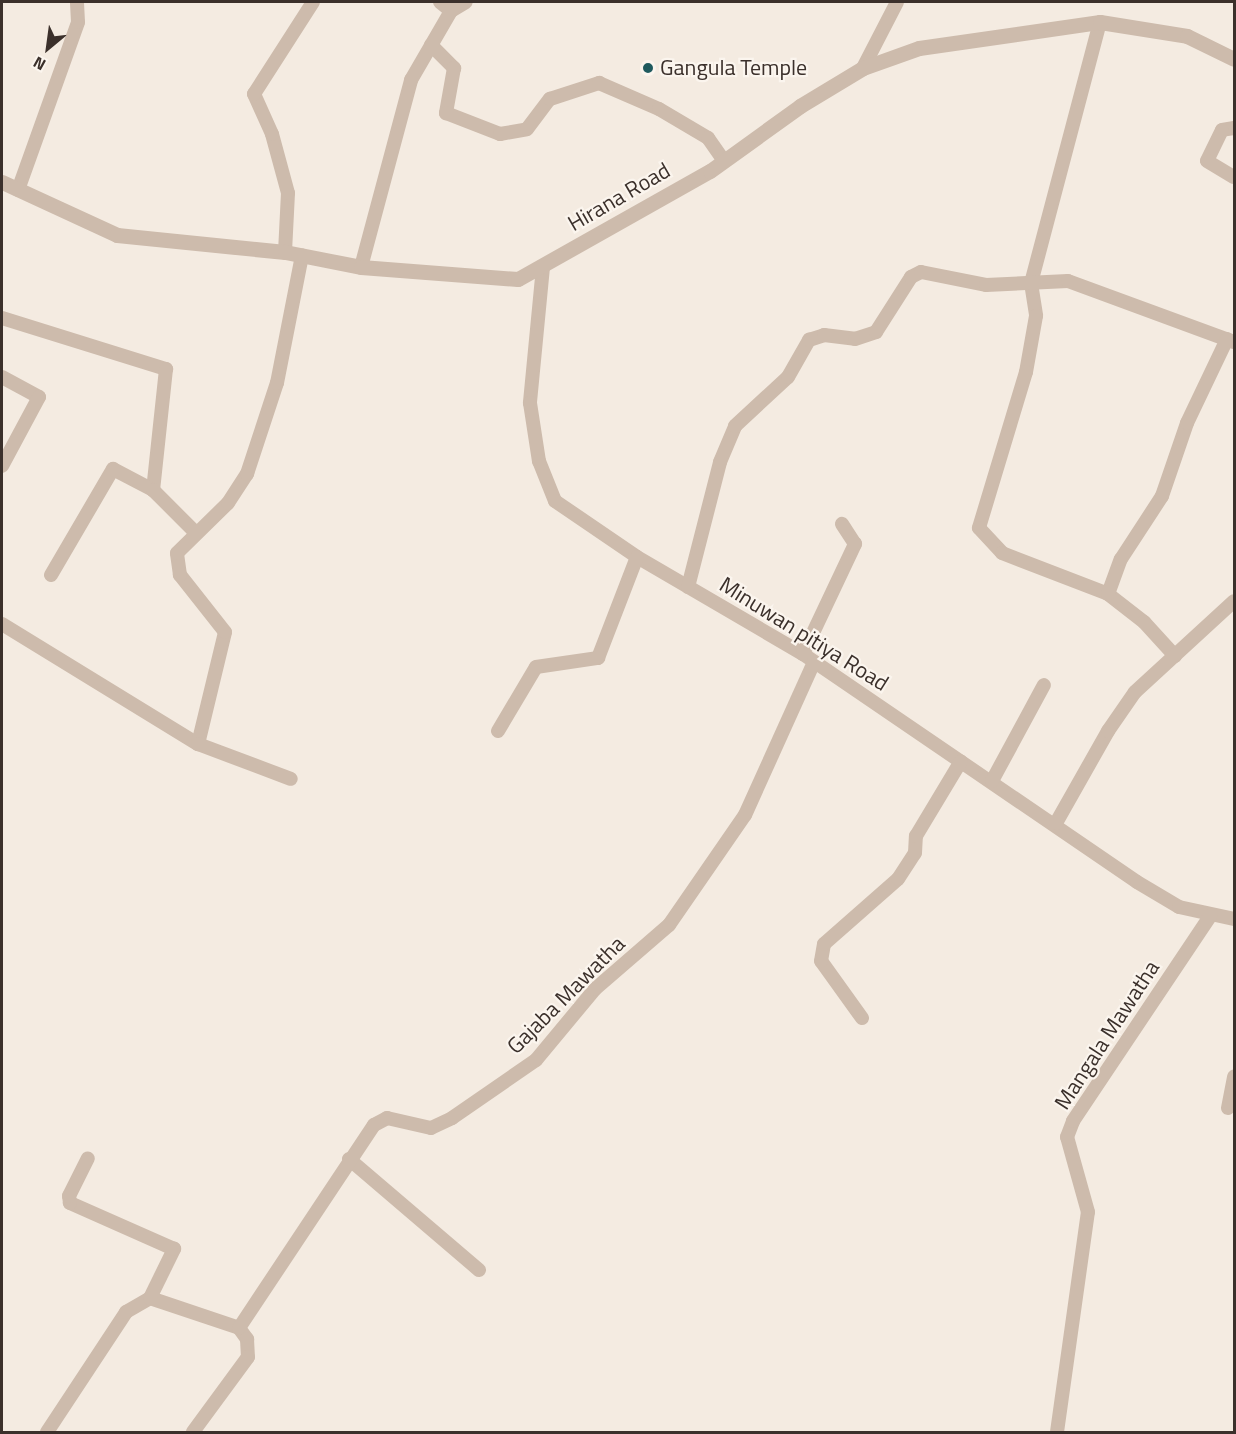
<!DOCTYPE html>
<style>
body{margin:0}
#map{position:relative;width:1236px;height:1434px;overflow:hidden;background:#f4ebe1;font-family:"Titillium Web",sans-serif}
div>[style]{position:absolute}
.minor>*{height:14px;margin:-7px;padding:0 7px;transform-origin:7px;border-radius:7px;background:#cdbbac}
.tertiary>*{height:15px;margin:-7.5px;padding:0 7.5px;transform-origin:7.5px;border-radius:7.5px;background:#cdbbac}
.dots>*{width:16px;height:16px;translate:-50% -50%;box-sizing:border-box;border:3px solid #fbf5ee;border-radius:50%}
span{translate:-50% -50%;white-space:nowrap;text-align:center;line-height:1.15;-webkit-text-stroke:4.5px #fbf5ee;paint-order:stroke}
.poi-label{font-size:22px;color:#3b302b}
.left{translate:0 -50%;text-align:left}
.street-label{font-size:22px;color:#3b302b}
.frame{position:absolute;inset:0;border:3px solid #3b302b;pointer-events:none}
.north{position:absolute;left:18px;top:18px;width:60px;height:60px;-webkit-text-stroke:4px #fbf5ee;paint-order:stroke;rotate:209deg;font-size:16px;font-weight:700;line-height:24px;text-align:center;color:#3b302b}
.north::after{content:'';display:block;margin:auto;width:21px;height:27px;background:#3b302b;clip-path:polygon(50% 0,100% 100%,50% 72%,0 100%)}
</style>
<div id="map">
<div class="minor">
<i style="left:440px;top:2px;width:14px;rotate:39deg"></i>
<i style="left:451px;top:11px;width:17px;rotate:-31deg"></i>
<i style="left:1100px;top:22px;width:270px;rotate:104.8deg"></i>
<i style="left:1031px;top:283px;width:33px;rotate:81deg"></i>
<i style="left:1036px;top:316px;width:57px;rotate:100.1deg"></i>
<i style="left:1026px;top:372px;width:163px;rotate:106.8deg"></i>
<i style="left:979px;top:528px;width:34px;rotate:47deg"></i>
<i style="left:1002px;top:553px;width:114px;rotate:21.1deg"></i>
<i style="left:1108px;top:594px;width:46px;rotate:37.9deg"></i>
<i style="left:1144px;top:622px;width:46px;rotate:47.6deg"></i>
<i style="left:431px;top:45px;width:33px;rotate:45deg"></i>
<i style="left:454px;top:68px;width:46px;rotate:100.1deg"></i>
<i style="left:446px;top:113px;width:58px;rotate:21.3deg"></i>
<i style="left:500px;top:134px;width:27px;rotate:-10deg"></i>
<i style="left:527px;top:129px;width:38px;rotate:-53deg"></i>
<i style="left:550px;top:99px;width:52px;rotate:-18.1deg"></i>
<i style="left:599px;top:83px;width:65px;rotate:23.4deg"></i>
<i style="left:659px;top:109px;width:57px;rotate:30.6deg"></i>
<i style="left:708px;top:138px;width:28px;rotate:55deg"></i>
<i style="left:863px;top:68px;width:74px;rotate:-62.7deg"></i>
<i style="left:1234px;top:128px;width:12px;rotate:171deg"></i>
<i style="left:1222px;top:130px;width:34px;rotate:116deg"></i>
<i style="left:1207px;top:161px;width:31px;rotate:31deg"></i>
<i style="left:18px;top:190px;width:178px;rotate:-70.3deg"></i>
<i style="left:78px;top:22px;width:20px;rotate:-93deg"></i>
<i style="left:285px;top:252px;width:59px;rotate:-87.1deg"></i>
<i style="left:288px;top:193px;width:61px;rotate:-105.2deg"></i>
<i style="left:272px;top:134px;width:44px;rotate:-114.2deg"></i>
<i style="left:254px;top:94px;width:109px;rotate:-57.3deg"></i>
<i style="left:361px;top:267px;width:194px;rotate:-75deg"></i>
<i style="left:411px;top:80px;width:80px;rotate:-59.9deg"></i>
<i style="left:543px;top:267px;width:137px;rotate:95.5deg"></i>
<i style="left:530px;top:403px;width:59px;rotate:81.2deg"></i>
<i style="left:539px;top:461px;width:43px;rotate:68.2deg"></i>
<i style="left:555px;top:501px;width:99px;rotate:34.3deg"></i>
<i style="left:637px;top:557px;width:192px;rotate:30.3deg"></i>
<i style="left:803px;top:654px;width:404px;rotate:34.3deg"></i>
<i style="left:1137px;top:882px;width:49px;rotate:30.8deg"></i>
<i style="left:1179px;top:907px;width:56px;rotate:12.3deg"></i>
<i style="left:2px;top:318px;width:172px;rotate:17.3deg"></i>
<i style="left:166px;top:369px;width:122px;rotate:96.1deg"></i>
<i style="left:2px;top:377px;width:42px;rotate:28.4deg"></i>
<i style="left:39px;top:397px;width:78px;rotate:118.2deg"></i>
<i style="left:51px;top:575px;width:123px;rotate:-59.7deg"></i>
<i style="left:113px;top:469px;width:45px;rotate:27.7deg"></i>
<i style="left:153px;top:490px;width:59px;rotate:45deg"></i>
<i style="left:688px;top:587px;width:129px;rotate:-75.6deg"></i>
<i style="left:720px;top:462px;width:39px;rotate:-67deg"></i>
<i style="left:735px;top:426px;width:72px;rotate:-42.8deg"></i>
<i style="left:788px;top:377px;width:43px;rotate:-60.4deg"></i>
<i style="left:809px;top:340px;width:16px;rotate:-18deg"></i>
<i style="left:824px;top:335px;width:31px;rotate:7deg"></i>
<i style="left:855px;top:339px;width:22px;rotate:-18deg"></i>
<i style="left:876px;top:332px;width:65px;rotate:-57.5deg"></i>
<i style="left:911px;top:277px;width:11px;rotate:-27deg"></i>
<i style="left:921px;top:272px;width:66px;rotate:11.3deg"></i>
<i style="left:986px;top:285px;width:82px;rotate:-2.8deg"></i>
<i style="left:1068px;top:281px;width:177px;rotate:20.2deg"></i>
<i style="left:1108px;top:594px;width:37px;rotate:-70deg"></i>
<i style="left:1121px;top:559px;width:75px;rotate:-56.9deg"></i>
<i style="left:1162px;top:496px;width:77px;rotate:-71.1deg"></i>
<i style="left:1187px;top:423px;width:93px;rotate:-64.5deg"></i>
<i style="left:2px;top:624px;width:230px;rotate:31.5deg"></i>
<i style="left:198px;top:744px;width:115px;rotate:-76.4deg"></i>
<i style="left:225px;top:632px;width:73px;rotate:-128.3deg"></i>
<i style="left:180px;top:575px;width:22px;rotate:-98deg"></i>
<i style="left:177px;top:553px;width:71px;rotate:-44.4deg"></i>
<i style="left:228px;top:503px;width:35px;rotate:-57deg"></i>
<i style="left:247px;top:474px;width:96px;rotate:-71.8deg"></i>
<i style="left:277px;top:383px;width:130px;rotate:-78.9deg"></i>
<i style="left:803px;top:654px;width:122px;rotate:-64.7deg"></i>
<i style="left:855px;top:544px;width:24px;rotate:-123deg"></i>
<i style="left:498px;top:731px;width:74px;rotate:-59.3deg"></i>
<i style="left:536px;top:667px;width:63px;rotate:-8.3deg"></i>
<i style="left:598px;top:658px;width:108px;rotate:-68.9deg"></i>
<i style="left:198px;top:744px;width:99px;rotate:20.6deg"></i>
<i style="left:992px;top:781px;width:109px;rotate:-61.6deg"></i>
<i style="left:1056px;top:823px;width:106px;rotate:-60.5deg"></i>
<i style="left:1108px;top:731px;width:47px;rotate:-55.3deg"></i>
<i style="left:1135px;top:692px;width:134px;rotate:-42.6deg"></i>
<i style="left:862px;top:1018px;width:70px;rotate:-125.7deg"></i>
<i style="left:821px;top:961px;width:17px;rotate:-80deg"></i>
<i style="left:824px;top:944px;width:98px;rotate:-41.3deg"></i>
<i style="left:898px;top:879px;width:31px;rotate:-57deg"></i>
<i style="left:915px;top:853px;width:17px;rotate:-87deg"></i>
<i style="left:916px;top:836px;width:87px;rotate:-59deg"></i>
<i style="left:1228px;top:1108px;width:32px;rotate:-79deg"></i>
<i style="left:349px;top:1159px;width:171px;rotate:40.5deg"></i>
<i style="left:150px;top:1298px;width:94px;rotate:18.6deg"></i>
<i style="left:239px;top:1328px;width:14px;rotate:54deg"></i>
<i style="left:247px;top:1339px;width:18px;rotate:87deg"></i>
<i style="left:248px;top:1357px;width:93px;rotate:126.3deg"></i>
<i style="left:239px;top:1328px;width:244px;rotate:-56.4deg"></i>
<i style="left:374px;top:1125px;width:15px;rotate:-28deg"></i>
<i style="left:387px;top:1118px;width:45px;rotate:12.8deg"></i>
<i style="left:431px;top:1128px;width:23px;rotate:-25deg"></i>
<i style="left:452px;top:1118px;width:102px;rotate:-34.6deg"></i>
<i style="left:536px;top:1060px;width:92px;rotate:-50.3deg"></i>
<i style="left:595px;top:989px;width:98px;rotate:-40.9deg"></i>
<i style="left:669px;top:925px;width:134px;rotate:-55.4deg"></i>
<i style="left:745px;top:815px;width:168px;rotate:-65.7deg"></i>
<i style="left:47px;top:1432px;width:144px;rotate:-56.6deg"></i>
<i style="left:126px;top:1312px;width:28px;rotate:-30deg"></i>
<i style="left:150px;top:1298px;width:55px;rotate:-63.9deg"></i>
<i style="left:174px;top:1249px;width:114px;rotate:-156.1deg"></i>
<i style="left:70px;top:1203px;width:7px;rotate:-98deg"></i>
<i style="left:69px;top:1196px;width:42px;rotate:-63.4deg"></i>
<i style="left:1057px;top:1432px;width:222px;rotate:-82deg"></i>
<i style="left:1088px;top:1212px;width:78px;rotate:-105.6deg"></i>
<i style="left:1067px;top:1137px;width:17px;rotate:-69deg"></i>
<i style="left:1073px;top:1121px;width:247px;rotate:-56.2deg"></i>
</div>
<div class="tertiary">
<i style="left:2px;top:182px;width:127px;rotate:24.7deg"></i>
<i style="left:117px;top:235px;width:169px;rotate:5.8deg"></i>
<i style="left:285px;top:252px;width:77px;rotate:11.2deg"></i>
<i style="left:361px;top:267px;width:157px;rotate:4.4deg"></i>
<i style="left:518px;top:279px;width:220px;rotate:-29.4deg"></i>
<i style="left:710px;top:171px;width:111px;rotate:-35.8deg"></i>
<i style="left:800px;top:106px;width:74px;rotate:-31.1deg"></i>
<i style="left:863px;top:68px;width:59px;rotate:-19.7deg"></i>
<i style="left:919px;top:48px;width:183px;rotate:-8.2deg"></i>
<i style="left:1100px;top:22px;width:88px;rotate:9.1deg"></i>
<i style="left:1187px;top:36px;width:52px;rotate:26.1deg"></i>
</div>
<div class="dots">
<i style="left:648px;top:68px;background:#1f5a5e"></i>
</div>
<div class="poi-label">
<span class="left" style="left:660px;top:68px">Gangula Temple</span>
</div>
<div class="street-label">
<span style="left:619px;top:197px;rotate:-30deg">Hirana Road</span>
<span style="left:804px;top:634px;rotate:32deg">Minuwan pitiya Road</span>
<span style="left:566px;top:995px;rotate:-45deg">Gajaba Mawatha</span>
<span style="left:1107px;top:1035px;rotate:-57deg">Mangala Mawatha</span>
</div>
<div class="frame"></div>
<div class="north">N</div>
</div>
